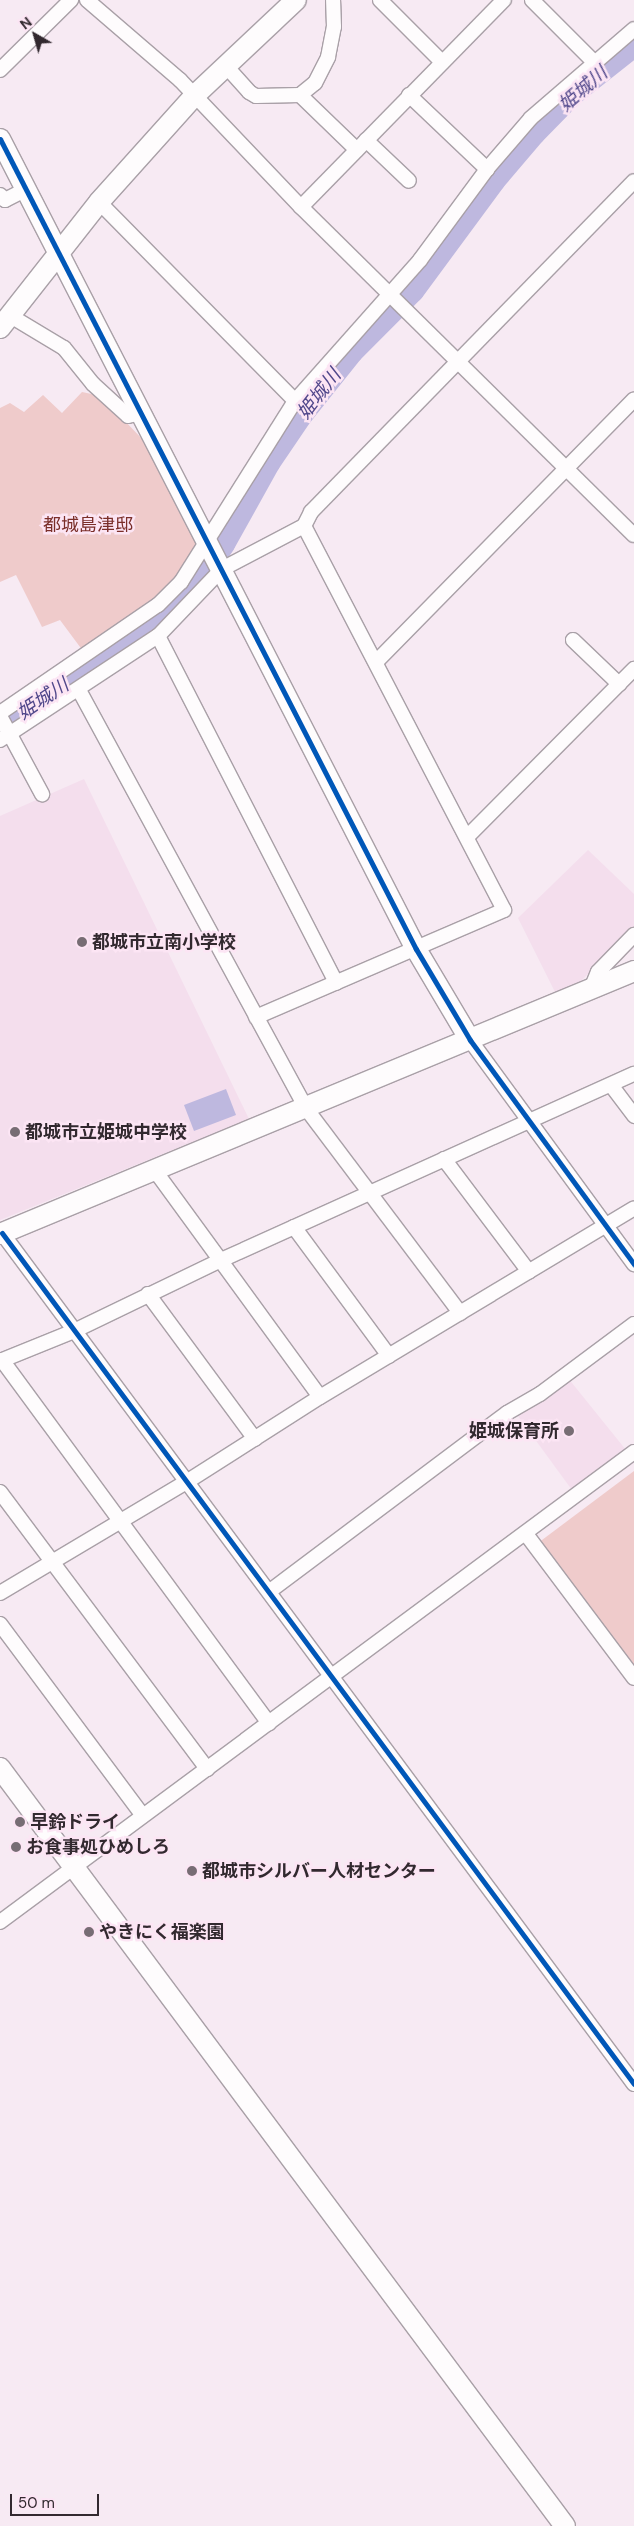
<!DOCTYPE html>
<meta charset="utf-8">
<style>
body{margin:0}
#map{position:relative;width:634px;height:2526px;overflow:hidden;background:#f7eaf3;font-family:"DM Sans","Noto Sans JP",sans-serif}
div>[style]{position:absolute}
.built>*{inset:0;background:#f4deed}
.green>*{inset:0;background:#efcbcb}
.water>*{inset:0;background:#beb8df}
.river>*{height:21px;margin:-10.5px;padding:0 10.5px;transform-origin:10.5px;border-radius:10.5px;background:#beb8df}
.roads{filter:drop-shadow(1px 0 #a9a0a7) drop-shadow(-1px 0 #a9a0a7) drop-shadow(0 1px #a9a0a7) drop-shadow(0 -1px #a9a0a7)}
.street>*{height:14px;margin:-7px;padding:0 7px;transform-origin:7px;border-radius:7px;background:#fefcfd}
.secondary>*{height:20px;margin:-10px;padding:0 10px;transform-origin:10px;border-radius:10px;background:#fefcfd}
.cycleway>*{height:5px;margin:-2.5px;padding:0 2.5px;transform-origin:2.5px;border-radius:2.5px;background:#0057b8}
.dots>*{width:14px;height:14px;translate:-50% -50%;box-sizing:border-box;border:2px solid #fce5f4;border-radius:50%}
span{translate:-50% -50%;white-space:nowrap;text-align:center;line-height:1.15;-webkit-text-stroke:5px #fce5f4;paint-order:stroke}
.park-label{font-size:18px;color:#7a2e29}
.poi-label{font-size:18px;color:#32292f;font-weight:700}
.left{translate:0 -50%;text-align:left}
.right{translate:-100% -50%;text-align:right}
.water-label{font-size:19px;color:#51488b;font-style:italic}
.north{position:absolute;left:10px;top:10px;width:50px;height:50px;-webkit-text-stroke:4px #fce5f4;paint-order:stroke;rotate:322deg;font-size:14px;font-weight:700;line-height:20px;text-align:center;color:#32292f}
.north::after{content:'';display:block;margin:auto;width:18px;height:22px;background:#32292f;clip-path:polygon(50% 0,100% 100%,50% 72%,0 100%)}
.scale{position:absolute;left:10px;top:2494px;width:89px;height:22px;box-sizing:border-box;border:2px solid #32292f;border-top:0;padding-left:6px;font-size:15px;line-height:18px;white-space:nowrap;color:#32292f;-webkit-text-stroke:4px #fce5f4;paint-order:stroke}
</style>
<div id="map">
<div class="built">
<i style="clip-path:polygon(84px 779px,249px 1119px,0 1220px,0 816px)"></i>
<i style="clip-path:polygon(588px 850px,634px 894px,634px 928px,581px 981px,555px 992px,518px 918px)"></i>
<i style="clip-path:polygon(568px 1378px,626px 1450px,572px 1490px,515px 1412px)"></i>
</div>
<div class="green">
<i style="clip-path:polygon(82px 392px,101px 396px,145px 442px,197px 545px,181px 577px,156px 600px,83px 651px,60px 620px,42px 627px,16px 575px,0 582px,0 408px,10px 403px,24px 412px,43px 395px,62px 413px)"></i>
<i style="clip-path:polygon(634px 1471px,634px 1670px,538px 1543px)"></i>
</div>
<div class="water">
<i style="clip-path:polygon(226px 1089px,236px 1115px,194px 1131px,184px 1105px)"></i>
</div>
<div class="river">
<i style="left:0;top:727px;width:188px;rotate:-33.5deg"></i>
<i style="left:157px;top:623px;width:43px;rotate:-40.3deg"></i>
<i style="left:190px;top:595px;width:61px;rotate:-56.3deg"></i>
<i style="left:224px;top:544px;width:93px;rotate:-60.9deg"></i>
<i style="left:269px;top:463px;width:57px;rotate:-55.8deg"></i>
<i style="left:301px;top:416px;width:82px;rotate:-51.4deg"></i>
<i style="left:352px;top:352px;width:86px;rotate:-45deg"></i>
<i style="left:413px;top:291px;width:137px;rotate:-53.6deg"></i>
<i style="left:494px;top:181px;width:62px;rotate:-49.6deg"></i>
<i style="left:534px;top:134px;width:54px;rotate:-45.7deg"></i>
<i style="left:572px;top:95px;width:79px;rotate:-38.3deg"></i>
</div>
<div class="roads">
<div class="street">
<i style="left:87px;top:0;width:123px;rotate:40.7deg"></i>
<i style="left:180px;top:80px;width:175px;rotate:46.4deg"></i>
<i style="left:301px;top:207px;width:467px;rotate:44.6deg"></i>
<i style="left:380px;top:0;width:88px;rotate:45deg"></i>
<i style="left:532px;top:0;width:88px;rotate:45deg"></i>
<i style="left:225px;top:65px;width:36px;rotate:48deg"></i>
<i style="left:249px;top:92px;width:8px;rotate:30deg"></i>
<i style="left:256px;top:96px;width:44px;rotate:-1.3deg"></i>
<i style="left:300px;top:95px;width:19px;rotate:-39deg"></i>
<i style="left:315px;top:83px;width:29px;rotate:-63deg"></i>
<i style="left:328px;top:57px;width:31px;rotate:-79deg"></i>
<i style="left:334px;top:27px;width:27px;rotate:-92deg"></i>
<i style="left:0;top:70px;width:100px;rotate:-44.6deg"></i>
<i style="left:300px;top:95px;width:79px;rotate:44deg"></i>
<i style="left:409px;top:95px;width:108px;rotate:43.5deg"></i>
<i style="left:366px;top:140px;width:59px;rotate:43.6deg"></i>
<i style="left:0;top:195px;width:7px;rotate:45deg"></i>
<i style="left:5px;top:200px;width:22px;rotate:-27deg"></i>
<i style="left:99px;top:202px;width:279px;rotate:45.4deg"></i>
<i style="left:301px;top:207px;width:290px;rotate:-45.6deg"></i>
<i style="left:9px;top:315px;width:64px;rotate:31deg"></i>
<i style="left:64px;top:348px;width:46px;rotate:51.1deg"></i>
<i style="left:93px;top:384px;width:47px;rotate:42.4deg"></i>
<i style="left:128px;top:416px;width:13px;rotate:-13deg"></i>
<i style="left:158px;top:636px;width:390px;rotate:62.8deg"></i>
<i style="left:573px;top:640px;width:64px;rotate:43.7deg"></i>
<i style="left:376px;top:662px;width:368px;rotate:-45.5deg"></i>
<i style="left:79px;top:690px;width:474px;rotate:61.5deg"></i>
<i style="left:305px;top:1107px;width:258px;rotate:53deg"></i>
<i style="left:0;top:713px;width:191px;rotate:-34.4deg"></i>
<i style="left:158px;top:605px;width:33px;rotate:-45deg"></i>
<i style="left:181px;top:582px;width:214px;rotate:-57.8deg"></i>
<i style="left:295px;top:401px;width:188px;rotate:-48.4deg"></i>
<i style="left:420px;top:260px;width:113px;rotate:-53.6deg"></i>
<i style="left:487px;top:169px;width:67px;rotate:-49.2deg"></i>
<i style="left:531px;top:118px;width:136px;rotate:-40.8deg"></i>
<i style="left:0;top:716px;width:89px;rotate:61.7deg"></i>
<i style="left:0;top:740px;width:189px;rotate:-33.4deg"></i>
<i style="left:158px;top:636px;width:93px;rotate:-46.3deg"></i>
<i style="left:222px;top:569px;width:93px;rotate:-27.7deg"></i>
<i style="left:304px;top:526px;width:16px;rotate:-63deg"></i>
<i style="left:311px;top:512px;width:462px;rotate:-45.7deg"></i>
<i style="left:467px;top:837px;width:237px;rotate:-45.2deg"></i>
<i style="left:591px;top:989px;width:18px;rotate:-68deg"></i>
<i style="left:598px;top:972px;width:52px;rotate:-45.8deg"></i>
<i style="left:256px;top:1017px;width:270px;rotate:-23.3deg"></i>
<i style="left:504px;top:910px;width:433px;rotate:-117.5deg"></i>
<i style="left:470px;top:1040px;width:278px;rotate:53.8deg"></i>
<i style="left:611px;top:1085px;width:39px;rotate:53deg"></i>
<i style="left:444px;top:1159px;width:141px;rotate:53deg"></i>
<i style="left:156px;top:1172px;width:278px;rotate:53.9deg"></i>
<i style="left:294px;top:1227px;width:160px;rotate:53.6deg"></i>
<i style="left:2px;top:1233px;width:1060px;rotate:53.4deg"></i>
<i style="left:148px;top:1294px;width:180px;rotate:53.6deg"></i>
<i style="left:2px;top:1360px;width:451px;rotate:53.7deg"></i>
<i style="left:0;top:1361px;width:80px;rotate:-22.1deg"></i>
<i style="left:74px;top:1331px;width:161px;rotate:-25.8deg"></i>
<i style="left:219px;top:1261px;width:455px;rotate:-24.3deg"></i>
<i style="left:0;top:1492px;width:346px;rotate:53.2deg"></i>
<i style="left:526px;top:1534px;width:180px;rotate:53.1deg"></i>
<i style="left:270px;top:1591px;width:296px;rotate:-36.9deg"></i>
<i style="left:507px;top:1413px;width:38px;rotate:-30deg"></i>
<i style="left:540px;top:1394px;width:117px;rotate:-36.7deg"></i>
<i style="left:0;top:1593px;width:219px;rotate:-30.8deg"></i>
<i style="left:188px;top:1481px;width:156px;rotate:-32.5deg"></i>
<i style="left:320px;top:1397px;width:366px;rotate:-31deg"></i>
<i style="left:0;top:1624px;width:239px;rotate:53.3deg"></i>
<i style="left:0;top:1922px;width:789px;rotate:-36.55deg"></i>
</div>
<div class="secondary">
<i style="left:0;top:139px;width:911px;rotate:62.82deg"></i>
<i style="left:416px;top:949px;width:106px;rotate:59.3deg"></i>
<i style="left:0;top:328px;width:160px;rotate:-51.8deg"></i>
<i style="left:99px;top:202px;width:142px;rotate:-48.1deg"></i>
<i style="left:194px;top:96px;width:140px;rotate:-43.3deg"></i>
<i style="left:0;top:1234px;width:686px;rotate:-22.53deg"></i>
<i style="left:0;top:1768px;width:945px;rotate:53.3deg"></i>
</div>
</div>
<div class="cycleway">
<i style="left:0;top:139px;width:911px;rotate:62.82deg"></i>
<i style="left:416px;top:949px;width:106px;rotate:59.3deg"></i>
<i style="left:470px;top:1040px;width:278px;rotate:53.8deg"></i>
<i style="left:2px;top:1233px;width:1060px;rotate:53.4deg"></i>
</div>
<div class="dots">
<i style="left:82px;top:942px;background:#776d74"></i>
<i style="left:15px;top:1132px;background:#776d74"></i>
<i style="left:569px;top:1431px;background:#776d74"></i>
<i style="left:20px;top:1822px;background:#776d74"></i>
<i style="left:16px;top:1847px;background:#776d74"></i>
<i style="left:192px;top:1871px;background:#776d74"></i>
<i style="left:89px;top:1932px;background:#776d74"></i>
</div>
<div class="park-label">
<span style="left:88px;top:525px">都城島津邸</span>
</div>
<div class="poi-label">
<span class="left" style="left:92px;top:942px">都城市立南小学校</span>
<span class="left" style="left:25px;top:1132px">都城市立姫城中学校</span>
<span class="right" style="left:559px;top:1431px">姫城保育所</span>
<span class="left" style="left:30px;top:1822px">早鈴ドライ</span>
<span class="left" style="left:26px;top:1847px">お食事処ひめしろ</span>
<span class="left" style="left:202px;top:1871px">都城市シルバー人材センター</span>
<span class="left" style="left:99px;top:1932px">やきにく福楽園</span>
</div>
<div class="water-label">
<span style="left:583px;top:89px;rotate:-41deg">姫城川</span>
<span style="left:319px;top:394px;rotate:-52deg">姫城川</span>
<span style="left:43px;top:699px;rotate:-34deg">姫城川</span>
</div>
<div class="north">N</div>
<div class="scale">50 m</div>
</div>
